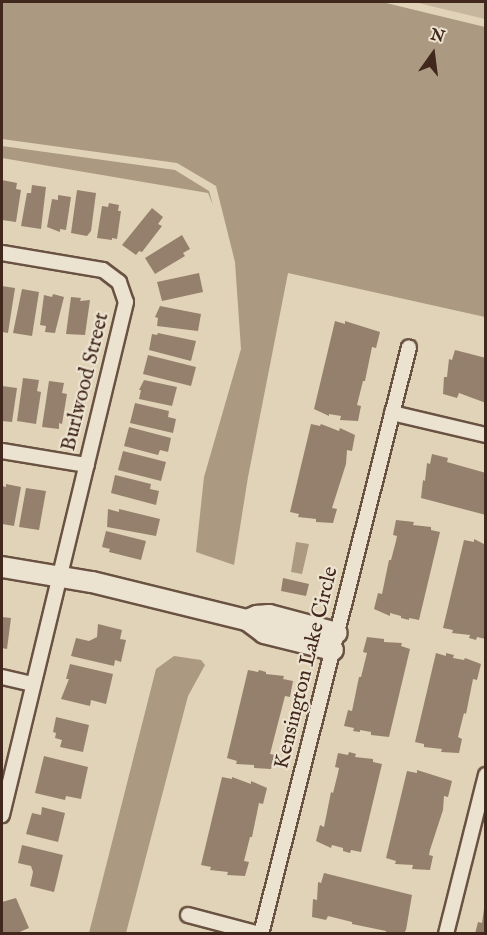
<!DOCTYPE html>
<style>
body{margin:0}
#map{position:relative;width:487px;height:935px;overflow:hidden;background:#e1d3b7;font-family:"IM FELL English",serif}
div>[style]{position:absolute}
.green>*{inset:0;background:#c6b69d}
.water>*{inset:0;background:#ab9982}
.building>*{inset:0;background:#95806d}
.roads{filter:drop-shadow(2px 0 #6a5243) drop-shadow(-2px 0 #6a5243) drop-shadow(0 2px #6a5243) drop-shadow(0 -2px #6a5243)}
.street>*{height:14px;margin:-7px;padding:0 7px;transform-origin:7px;border-radius:7px;background:#ece2d0}
.secondary>*{height:20px;margin:-10px;padding:0 10px;transform-origin:10px;border-radius:10px;background:#ece2d0}
span{translate:-50% -50%;white-space:nowrap;text-align:center;line-height:1.15;-webkit-text-stroke:4.5px #ece2d0;paint-order:stroke}
.street-label{font-size:21px;color:#42271c}
.frame{position:absolute;inset:0;border:3px solid #42271c;pointer-events:none}
.north{position:absolute;left:403px;top:24px;width:60px;height:60px;-webkit-text-stroke:4px #ece2d0;paint-order:stroke;rotate:14deg;font-size:16px;font-weight:700;line-height:24px;text-align:center;color:#42271c}
.north::after{content:'';display:block;margin:auto;width:21px;height:27px;background:#42271c;clip-path:polygon(50% 0,100% 100%,50% 72%,0 100%)}
</style>
<div id="map">
<div class="green">
<i style="clip-path:polygon(414px 2px,485px 2px,485px 19px)"></i>
</div>
<div class="water">
<i style="clip-path:polygon(2px 2px,382px 2px,485px 27px,485px 317px,288px 273px,248px 477px,234px 565px,196px 552px,204px 477px,241px 349px,235px 262px,216px 186px,177px 163px,2px 139px)"></i>
<i style="clip-path:polygon(2px 146px,175px 170px,209px 191px,213px 205px,208px 193px,2px 158px)"></i>
<i style="clip-path:polygon(296px 542px,309px 544px,302px 574px,291px 572px)"></i>
<i style="clip-path:polygon(174px 656px,201px 660px,205px 665px,188px 696px,126px 933px,89px 933px,156px 669px)"></i>
</div>
<div class="building">
<i style="clip-path:polygon(2px 180px,17px 183px,16px 189px,21px 190px,16px 222px,2px 220px)"></i>
<i style="clip-path:polygon(32px 185px,46px 187px,41px 229px,21px 226px,27px 193px,31px 193px)"></i>
<i style="clip-path:polygon(77px 190px,96px 193px,91px 231px,87px 236px,71px 233px)"></i>
<i style="clip-path:polygon(58px 195px,71px 197px,66px 230px,60px 229px,60px 232px,47px 227px,52px 199px,58px 200px)"></i>
<i style="clip-path:polygon(109px 203px,119px 205px,118px 211px,121px 211px,117px 239px,112px 238px,112px 240px,97px 238px,102px 206px,108px 207px)"></i>
<i style="clip-path:polygon(152px 208px,163px 217px,158px 224px,162px 226px,142px 252px,139px 251px,136px 255px,122px 245px)"></i>
<i style="clip-path:polygon(182px 235px,190px 249px,183px 253px,185px 256px,155px 274px,145px 258px)"></i>
<i style="clip-path:polygon(199px 273px,203px 292px,162px 301px,157px 282px)"></i>
<i style="clip-path:polygon(2px 286px,15px 288px,8px 333px,2px 332px)"></i>
<i style="clip-path:polygon(22px 289px,39px 292px,32px 336px,13px 333px)"></i>
<i style="clip-path:polygon(53px 294px,64px 297px,55px 333px,45px 332px,46px 326px,40px 325px,44px 295px,52px 297px)"></i>
<i style="clip-path:polygon(71px 297px,81px 298px,80px 301px,90px 300px,85px 335px,66px 334px)"></i>
<i style="clip-path:polygon(160px 306px,201px 314px,198px 331px,157px 326px,158px 318px,155px 317px)"></i>
<i style="clip-path:polygon(335px 321px,345px 324px,345px 321px,380px 332px,376px 348px,372px 347px,365px 381px,363px 381px,357px 405px,361px 406px,358px 421px,340px 420px,341px 416px,329px 414px,329px 416px,314px 409px)"></i>
<i style="clip-path:polygon(158px 333px,196px 341px,191px 361px,149px 350px,152px 334px,157px 335px)"></i>
<i style="clip-path:polygon(455px 350px,486px 358px,486px 403px,459px 393px,457px 398px,443px 394px,444px 377px,447px 377px,449px 359px,452px 360px)"></i>
<i style="clip-path:polygon(148px 355px,196px 367px,191px 386px,143px 374px)"></i>
<i style="clip-path:polygon(23px 378px,39px 380px,37px 391px,41px 392px,36px 424px,17px 421px)"></i>
<i style="clip-path:polygon(144px 380px,177px 387px,172px 406px,139px 399px,141px 390px,139px 390px)"></i>
<i style="clip-path:polygon(49px 381px,64px 383px,62px 393px,67px 394px,62px 424px,59px 423px,59px 429px,42px 427px)"></i>
<i style="clip-path:polygon(2px 386px,17px 388px,12px 422px,2px 421px)"></i>
<i style="clip-path:polygon(135px 403px,169px 411px,168px 417px,176px 419px,173px 433px,130px 423px)"></i>
<i style="clip-path:polygon(311px 424px,320px 426px,321px 424px,339px 431px,340px 428px,355px 435px,352px 451px,347px 450px,346px 464px,332px 508px,337px 509px,333px 523px,316px 522px,316px 519px,298px 517px,299px 514px,290px 512px)"></i>
<i style="clip-path:polygon(129px 427px,171px 438px,168px 452px,160px 450px,158px 455px,124px 446px)"></i>
<i style="clip-path:polygon(123px 451px,166px 462px,161px 481px,118px 470px)"></i>
<i style="clip-path:polygon(432px 454px,448px 458px,447px 462px,486px 473px,486px 515px,421px 498px,423px 480px,425px 481px,427px 463px,430px 464px)"></i>
<i style="clip-path:polygon(115px 475px,151px 484px,150px 489px,159px 491px,156px 505px,111px 493px)"></i>
<i style="clip-path:polygon(6px 484px,21px 487px,14px 526px,2px 524px,2px 486px,6px 487px)"></i>
<i style="clip-path:polygon(26px 488px,46px 491px,39px 530px,19px 527px)"></i>
<i style="clip-path:polygon(108px 509px,119px 512px,119px 509px,160px 519px,156px 536px,107px 527px)"></i>
<i style="clip-path:polygon(396px 520px,414px 522px,413px 525px,431px 527px,431px 530px,440px 532px,419px 620px,409px 618px,409px 620px,401px 618px,401px 616px,390px 613px,390px 616px,374px 609px,378px 593px,382px 594px,389px 560px,391px 560px,396px 541px,397px 536px,393px 535px)"></i>
<i style="clip-path:polygon(106px 531px,146px 541px,141px 560px,109px 552px,110px 549px,102px 547px)"></i>
<i style="clip-path:polygon(474px 539px,486px 545px,486px 639px,477px 637px,476px 640px,469px 638px,470px 635px,452px 633px,453px 630px,443px 628px,464px 540px,474px 542px)"></i>
<i style="clip-path:polygon(283px 578px,309px 584px,306px 596px,281px 591px)"></i>
<i style="clip-path:polygon(2px 617px,11px 618px,7px 649px,2px 648px)"></i>
<i style="clip-path:polygon(98px 624px,122px 630px,120px 639px,126px 640px,121px 662px,115px 660px,114px 666px,71px 656px,76px 638px,89px 641px,97px 637px)"></i>
<i style="clip-path:polygon(367px 637px,384px 639px,384px 642px,402px 643px,401px 646px,410px 649px,389px 737px,371px 735px,371px 732px,360px 730px,360px 732px,353px 731px,354px 728px,344px 726px,348px 710px,352px 711px,359px 677px,361px 677px,367px 653px,363px 652px)"></i>
<i style="clip-path:polygon(436px 653px,446px 656px,446px 653px,454px 655px,453px 658px,464px 660px,465px 658px,481px 664px,477px 680px,473px 679px,466px 714px,464px 713px,458px 737px,462px 739px,459px 753px,441px 752px,442px 749px,424px 747px,424px 744px,415px 742px)"></i>
<i style="clip-path:polygon(70px 664px,113px 674px,106px 704px,91px 700px,90px 706px,61px 699px,69px 679px,66px 679px)"></i>
<i style="clip-path:polygon(248px 670px,258px 672px,259px 670px,266px 672px,266px 674px,284px 676px,283px 679px,293px 681px,290px 697px,285px 696px,270px 754px,275px 755px,271px 769px,254px 768px,254px 765px,236px 764px,237px 761px,227px 758px)"></i>
<i style="clip-path:polygon(56px 717px,89px 725px,83px 752px,60px 747px,62px 740px,55px 738px,56px 733px,53px 732px)"></i>
<i style="clip-path:polygon(349px 752px,356px 754px,355px 757px,373px 759px,373px 762px,382px 764px,361px 852px,351px 850px,350px 853px,343px 851px,343px 848px,332px 845px,331px 848px,316px 841px,320px 825px,324px 827px,331px 792px,333px 793px,338px 773px,339px 768px,335px 767px,338px 753px,348px 755px)"></i>
<i style="clip-path:polygon(44px 756px,88px 767px,81px 799px,66px 796px,65px 800px,35px 793px)"></i>
<i style="clip-path:polygon(417px 770px,452px 781px,448px 797px,444px 796px,443px 810px,430px 850px,429px 855px,433px 856px,430px 870px,412px 869px,413px 865px,395px 864px,396px 861px,386px 858px,407px 771px,417px 773px)"></i>
<i style="clip-path:polygon(222px 777px,232px 779px,232px 777px,251px 784px,251px 781px,267px 788px,263px 804px,259px 803px,252px 837px,250px 837px,244px 861px,249px 862px,245px 876px,227px 875px,228px 872px,210px 870px,211px 867px,201px 865px)"></i>
<i style="clip-path:polygon(42px 807px,65px 813px,58px 842px,26px 834px,32px 813px,41px 815px)"></i>
<i style="clip-path:polygon(22px 845px,63px 855px,54px 892px,30px 886px,33px 872px,31px 866px,18px 863px)"></i>
<i style="clip-path:polygon(324px 873px,412px 895px,406px 930px,403px 934px,386px 934px,386px 931px,352px 924px,352px 922px,328px 916px,326px 920px,312px 917px,313px 899px,317px 900px,318px 882px,321px 883px)"></i>
<i style="clip-path:polygon(16px 898px,29px 928px,15px 934px,2px 934px,2px 902px)"></i>
<i style="clip-path:polygon(484px 909px,486px 934px,475px 934px,478px 922px,482px 923px)"></i>
</div>
<div class="roads">
<div class="street">
<i style="left:2px;top:253px;width:102px;rotate:9.6deg"></i>
<i style="left:103px;top:270px;width:20px;rotate:37deg"></i>
<i style="left:119px;top:282px;width:21px;rotate:71deg"></i>
<i style="left:126px;top:302px;width:528px;rotate:103.59deg"></i>
<i style="left:392px;top:413px;width:97px;rotate:13.2deg"></i>
<i style="left:2px;top:451px;width:86px;rotate:9.4deg"></i>
<i style="left:2px;top:677px;width:31px;rotate:13deg"></i>
<i style="left:188px;top:915px;width:74px;rotate:14.8deg"></i>
<i style="left:261px;top:934px;width:605px;rotate:-75.85deg"></i>
<i style="left:446px;top:934px;width:164px;rotate:-75.9deg"></i>
</div>
<div class="secondary">
<i style="left:2px;top:567px;width:91px;rotate:9.5deg"></i>
<i style="left:92px;top:582px;width:160px;rotate:13.8deg"></i>
<i style="left:247px;top:620px;width:21px;rotate:37deg"></i>
<i style="left:264px;top:633px;width:71px;rotate:13.8deg"></i>
<i style="left:247px;top:620px;width:11px;rotate:-22deg"></i>
<i style="left:257px;top:616px;width:12px;rotate:-5deg"></i>
<i style="left:269px;top:615px;width:70px;rotate:14.8deg"></i>
</div>
</div>
<div class="street-label">
<span style="left:86px;top:382px;rotate:-76deg">Burlwood Street</span>
<span style="left:307px;top:668px;rotate:-76deg">Kensington Lake Circle</span>
</div>
<div class="frame"></div>
<div class="north">N</div>
</div>
